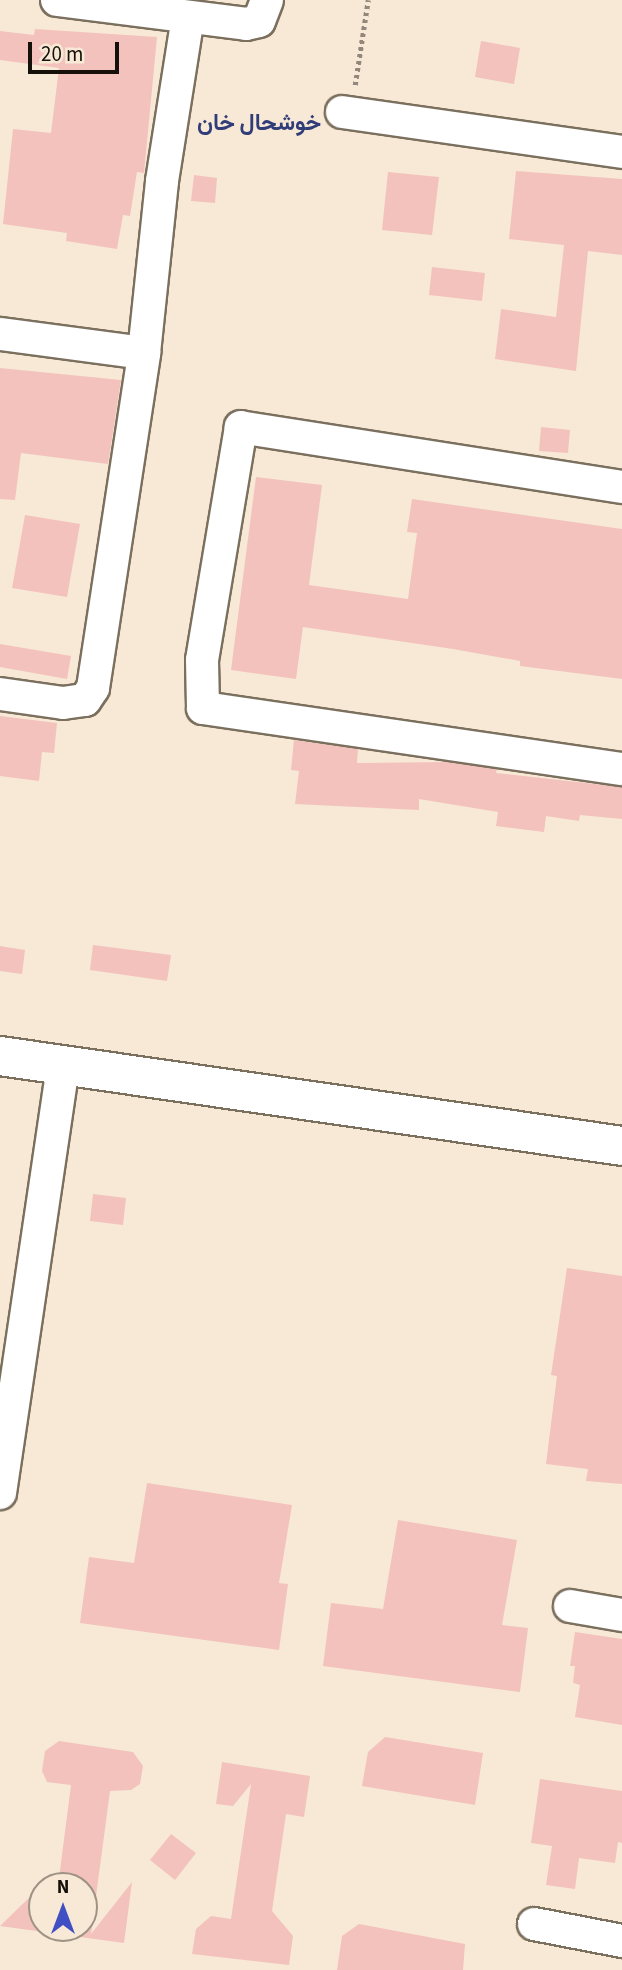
<!DOCTYPE html>
<meta charset="utf-8">
<style>
body{margin:0}
#map{position:relative;width:622px;height:1970px;overflow:hidden;background:#f7e9d6;font-family:"Source Sans 3",Vazirmatn,sans-serif}
div>[style]{position:absolute}
.building>*{inset:0;background:#f3c2bc}
.path>*{height:4.5px;margin-top:-2.25px;transform-origin:0;background:repeating-linear-gradient(90deg,#91877a 0 3.5px,transparent 0 7px)}
.roads{filter:drop-shadow(2px 0 #7b6f5e) drop-shadow(-2px 0 #7b6f5e) drop-shadow(0 2px #7b6f5e) drop-shadow(0 -2px #7b6f5e)}
.minor>*{height:32px;margin:-16px;padding:0 16px;transform-origin:16px;border-radius:16px;background:#fff}
.tertiary>*{height:38px;margin:-19px;padding:0 19px;transform-origin:19px;border-radius:19px;background:#fff}
span{translate:-50% -50%;white-space:nowrap;text-align:center;line-height:1.15;-webkit-text-stroke:5px #f7e9d6;paint-order:stroke}
.neighbourhood-label{font-size:23px;color:#313d78;font-weight:700}
.north{position:absolute;left:28px;top:1872px;width:70px;height:70px;box-sizing:border-box;background:#f7e9d6;border:2px solid #9d9284;border-radius:50%;rotate:0deg;font-size:19px;font-weight:700;line-height:28px;text-align:center;color:#15100a}
.north::after{content:'';display:block;margin:auto;width:24px;height:32px;background:#404fc3;clip-path:polygon(50% 0,100% 100%,50% 72%,0 100%)}
.scale{position:absolute;left:28px;top:42px;width:91px;height:32px;box-sizing:border-box;border:4px solid #15100a;border-top:0;padding-left:9px;font-size:21px;line-height:24px;white-space:nowrap;color:#15100a;-webkit-text-stroke:5px #f7e9d6;paint-order:stroke}
</style>
<div id="map">
<div class="building">
<i style="clip-path:polygon(35px 29px,157px 37px,144px 173px,137px 172px,130px 216px,123px 215px,117px 249px,66px 241px,67px 233px,3px 224px,13px 129px,51px 133px,59px 68px,0 60px,0 31px,34px 35px)"></i>
<i style="clip-path:polygon(481px 41px,520px 48px,514px 84px,475px 77px)"></i>
<i style="clip-path:polygon(516px 171px,622px 179px,622px 255px,588px 251px,576px 371px,495px 359px,501px 309px,556px 317px,564px 245px,509px 239px)"></i>
<i style="clip-path:polygon(388px 172px,439px 177px,432px 235px,382px 230px)"></i>
<i style="clip-path:polygon(194px 175px,217px 178px,215px 203px,191px 201px)"></i>
<i style="clip-path:polygon(432px 267px,485px 273px,482px 301px,429px 295px)"></i>
<i style="clip-path:polygon(0 368px,121px 380px,108px 464px,21px 453px,15px 500px,0 499px)"></i>
<i style="clip-path:polygon(541px 427px,570px 430px,568px 453px,539px 451px)"></i>
<i style="clip-path:polygon(256px 477px,322px 485px,309px 585px,408px 599px,417px 533px,407px 532px,412px 499px,622px 529px,622px 679px,520px 666px,520px 661px,453px 649px,303px 627px,296px 679px,231px 670px)"></i>
<i style="clip-path:polygon(25px 515px,80px 524px,67px 597px,12px 588px)"></i>
<i style="clip-path:polygon(0 644px,71px 656px,67px 679px,0 667px)"></i>
<i style="clip-path:polygon(0 716px,57px 723px,54px 753px,42px 752px,39px 781px,0 776px)"></i>
<i style="clip-path:polygon(294px 740px,358px 749px,357px 763px,449px 762px,497px 769px,496px 773px,622px 787px,622px 819px,580px 815px,579px 821px,546px 816px,544px 832px,496px 826px,498px 812px,419px 799px,419px 810px,295px 804px,299px 771px,291px 770px)"></i>
<i style="clip-path:polygon(93px 945px,171px 955px,167px 981px,90px 970px)"></i>
<i style="clip-path:polygon(0 946px,25px 950px,22px 974px,0 971px)"></i>
<i style="clip-path:polygon(93px 1194px,126px 1198px,123px 1225px,90px 1221px)"></i>
<i style="clip-path:polygon(567px 1268px,622px 1276px,622px 1484px,586px 1481px,588px 1469px,546px 1464px,557px 1376px,551px 1375px)"></i>
<i style="clip-path:polygon(147px 1483px,292px 1505px,279px 1583px,288px 1584px,279px 1650px,80px 1623px,89px 1557px,134px 1563px)"></i>
<i style="clip-path:polygon(398px 1520px,517px 1540px,502px 1625px,528px 1628px,520px 1692px,323px 1666px,331px 1603px,383px 1609px)"></i>
<i style="clip-path:polygon(575px 1632px,622px 1639px,622px 1725px,575px 1717px,580px 1685px,573px 1683px,575px 1666px,570px 1666px)"></i>
<i style="clip-path:polygon(385px 1737px,483px 1753px,475px 1805px,362px 1786px,368px 1752px)"></i>
<i style="clip-path:polygon(59px 1741px,133px 1752px,143px 1766px,140px 1784px,131px 1790px,110px 1791px,91px 1934px,132px 1882px,124px 1943px,0 1926px,36px 1891px,42px 1891px,42px 1928px,84px 1928px,84px 1886px,58px 1886px,71px 1785px,47px 1782px,42px 1771px,45px 1751px)"></i>
<i style="clip-path:polygon(222px 1762px,310px 1776px,304px 1817px,286px 1814px,272px 1911px,293px 1936px,289px 1965px,192px 1954px,196px 1929px,211px 1916px,231px 1919px,251px 1784px,233px 1806px,216px 1804px)"></i>
<i style="clip-path:polygon(540px 1779px,622px 1791px,622px 1843px,618px 1842px,615px 1863px,579px 1858px,575px 1889px,546px 1885px,552px 1846px,531px 1843px)"></i>
<i style="clip-path:polygon(171px 1834px,196px 1853px,175px 1880px,150px 1860px)"></i>
<i style="clip-path:polygon(359px 1924px,465px 1944px,463px 1970px,337px 1970px,342px 1936px)"></i>
</div>
<div class="path">
<i style="left:355px;top:85px;width:86px;rotate:-81.3deg"></i>
</div>
<div class="roads">
<div class="minor">
<i style="left:57px;top:0;width:191px;rotate:7.2deg"></i>
<i style="left:246px;top:24px;width:13px;rotate:-13deg"></i>
<i style="left:259px;top:21px;width:22px;rotate:-69deg"></i>
<i style="left:342px;top:112px;width:283px;rotate:8.1deg"></i>
<i style="left:0;top:334px;width:145px;rotate:7.5deg"></i>
<i style="left:622px;top:487px;width:386px;rotate:-171.1deg"></i>
<i style="left:241px;top:427px;width:236px;rotate:99.5deg"></i>
<i style="left:202px;top:660px;width:48px;rotate:88.8deg"></i>
<i style="left:203px;top:708px;width:423px;rotate:8.3deg"></i>
<i style="left:0;top:694px;width:64px;rotate:8.1deg"></i>
<i style="left:63px;top:703px;width:22px;rotate:-8deg"></i>
<i style="left:85px;top:700px;width:14px;rotate:-56deg"></i>
<i style="left:93px;top:688px;width:339px;rotate:-81.3deg"></i>
<i style="left:144px;top:353px;width:173px;rotate:-84deg"></i>
<i style="left:162px;top:181px;width:166px;rotate:-81deg"></i>
<i style="left:0;top:1493px;width:433px;rotate:-81.6deg"></i>
<i style="left:570px;top:1606px;width:53px;rotate:9.8deg"></i>
<i style="left:534px;top:1924px;width:90px;rotate:10.9deg"></i>
</div>
<div class="tertiary">
<i style="left:0;top:1056px;width:628px;rotate:8.23deg"></i>
</div>
</div>
<div class="neighbourhood-label">
<span style="left:259px;top:123px">خوشحال خان</span>
</div>
<div class="north">N</div>
<div class="scale">20 m</div>
</div>
